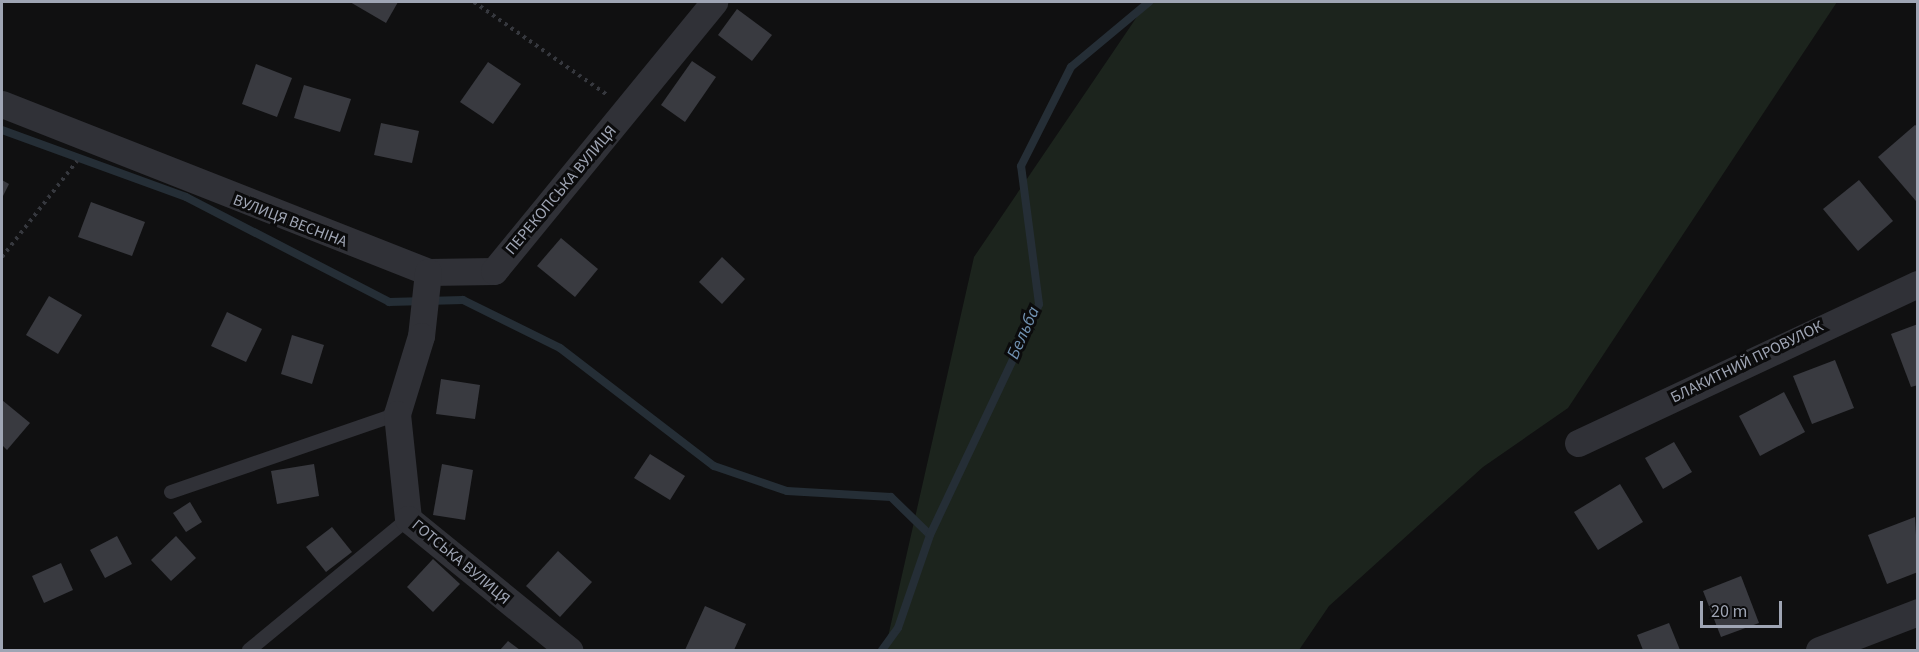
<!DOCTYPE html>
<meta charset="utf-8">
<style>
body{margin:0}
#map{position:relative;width:1919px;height:652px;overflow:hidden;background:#101011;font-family:"Source Sans 3",sans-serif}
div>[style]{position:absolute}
.green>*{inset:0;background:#1c241d}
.stream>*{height:8px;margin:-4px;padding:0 4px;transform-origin:4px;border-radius:4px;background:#252e36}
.building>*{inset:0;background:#393a40}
.path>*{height:4px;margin-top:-2px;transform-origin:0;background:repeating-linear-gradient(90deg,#36383e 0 3px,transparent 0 7.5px)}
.service>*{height:14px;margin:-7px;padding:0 7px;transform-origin:7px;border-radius:7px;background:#303137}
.minor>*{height:27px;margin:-13.5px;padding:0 13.5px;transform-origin:13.5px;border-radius:13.5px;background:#303137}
span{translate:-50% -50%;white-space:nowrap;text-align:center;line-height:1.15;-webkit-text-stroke:6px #0b0b0c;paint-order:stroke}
.street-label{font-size:16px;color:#9fa5b4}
.water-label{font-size:18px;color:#7293b3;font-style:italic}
.frame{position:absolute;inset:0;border:3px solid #9fa5b4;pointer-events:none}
.scale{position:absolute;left:1700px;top:601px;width:82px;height:27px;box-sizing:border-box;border:3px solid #9fa5b4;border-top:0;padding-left:8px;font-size:18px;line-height:21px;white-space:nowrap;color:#9fa5b4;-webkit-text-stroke:4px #0b0b0c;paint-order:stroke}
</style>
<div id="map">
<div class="green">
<i style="clip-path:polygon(1147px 2px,1837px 2px,1568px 408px,1483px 467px,1329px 606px,1299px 650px,885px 650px,974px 257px)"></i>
</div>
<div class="stream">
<i style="left:2px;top:130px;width:196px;rotate:20deg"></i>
<i style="left:186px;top:197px;width:229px;rotate:27.3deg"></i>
<i style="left:389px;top:302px;width:74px;rotate:-1.5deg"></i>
<i style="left:463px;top:300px;width:108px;rotate:26.3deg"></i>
<i style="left:560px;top:348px;width:194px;rotate:37.5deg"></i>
<i style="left:714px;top:466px;width:77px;rotate:18.9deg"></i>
<i style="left:787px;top:491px;width:104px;rotate:3.3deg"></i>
<i style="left:891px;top:497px;width:54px;rotate:44.3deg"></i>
<i style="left:882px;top:650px;width:27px;rotate:-54deg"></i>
<i style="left:898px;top:628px;width:98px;rotate:-71deg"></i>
<i style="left:930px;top:535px;width:255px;rotate:-64.7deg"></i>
<i style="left:1039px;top:304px;width:139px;rotate:-97.4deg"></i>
<i style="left:1021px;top:166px;width:111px;rotate:-63.2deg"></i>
<i style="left:1071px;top:67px;width:102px;rotate:-39.8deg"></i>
</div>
<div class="building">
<i style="clip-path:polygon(350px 2px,398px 2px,386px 23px)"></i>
<i style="clip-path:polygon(737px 9px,772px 35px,752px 61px,718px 35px)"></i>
<i style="clip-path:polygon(692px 61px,716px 77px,685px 122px,661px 105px)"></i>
<i style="clip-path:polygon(488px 62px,521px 84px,493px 124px,460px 102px)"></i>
<i style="clip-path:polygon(256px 64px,292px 78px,277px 117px,242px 104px)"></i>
<i style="clip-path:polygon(304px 85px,351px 99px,340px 132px,294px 118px)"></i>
<i style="clip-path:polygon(381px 123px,419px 131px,412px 163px,374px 155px)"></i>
<i style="clip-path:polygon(1915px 125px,1918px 127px,1916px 201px,1878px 157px)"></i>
<i style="clip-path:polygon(2px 180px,9px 184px,2px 198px)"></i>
<i style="clip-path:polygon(1859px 180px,1893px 221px,1858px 251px,1823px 209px)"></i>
<i style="clip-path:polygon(91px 202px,145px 222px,132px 256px,78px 237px)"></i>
<i style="clip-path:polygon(561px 238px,598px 269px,575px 297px,537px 266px)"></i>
<i style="clip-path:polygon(722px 257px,745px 279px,722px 304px,699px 282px)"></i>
<i style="clip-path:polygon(49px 296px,82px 315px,58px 354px,26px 335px)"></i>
<i style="clip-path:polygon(227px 312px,262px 329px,246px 362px,211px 346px)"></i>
<i style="clip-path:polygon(1918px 324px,1918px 385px,1911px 387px,1891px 334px)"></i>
<i style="clip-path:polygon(292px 335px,324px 345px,312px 384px,281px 374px)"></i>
<i style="clip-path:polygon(1835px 360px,1854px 408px,1812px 424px,1793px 376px)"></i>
<i style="clip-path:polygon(441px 379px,480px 385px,475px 419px,436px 414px)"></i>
<i style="clip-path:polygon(1784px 392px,1805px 432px,1760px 456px,1739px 416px)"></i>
<i style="clip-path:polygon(2px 400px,30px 423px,7px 450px,2px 445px)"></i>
<i style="clip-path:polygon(1674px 442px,1692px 472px,1663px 489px,1645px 458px)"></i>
<i style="clip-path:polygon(650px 454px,685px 476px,670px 500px,634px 478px)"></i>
<i style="clip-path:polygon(314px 464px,319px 496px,277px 504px,271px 471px)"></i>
<i style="clip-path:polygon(442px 464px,473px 470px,465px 520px,433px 515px)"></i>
<i style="clip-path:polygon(1620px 484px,1643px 522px,1598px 550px,1574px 512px)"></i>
<i style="clip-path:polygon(190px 502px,202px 522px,186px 532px,173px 513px)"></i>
<i style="clip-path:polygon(1915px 517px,1918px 572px,1887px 584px,1868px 535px)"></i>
<i style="clip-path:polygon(332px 527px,352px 552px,326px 572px,306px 547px)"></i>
<i style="clip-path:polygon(117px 536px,132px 564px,105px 578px,90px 550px)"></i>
<i style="clip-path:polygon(176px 536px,196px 558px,171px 581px,151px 560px)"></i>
<i style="clip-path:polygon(558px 551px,592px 582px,560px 617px,526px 586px)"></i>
<i style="clip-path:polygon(433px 559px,460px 584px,433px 612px,407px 587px)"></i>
<i style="clip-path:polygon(61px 563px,73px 590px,44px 603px,32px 576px)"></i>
<i style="clip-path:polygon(1741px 576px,1759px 623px,1721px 637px,1703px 591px)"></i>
<i style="clip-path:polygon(705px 606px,746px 624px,734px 650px,685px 650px)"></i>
<i style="clip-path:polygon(1669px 623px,1680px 650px,1643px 650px,1637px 635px)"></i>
<i style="clip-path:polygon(508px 641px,520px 650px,500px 650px)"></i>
</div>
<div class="path">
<i style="left:474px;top:2px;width:161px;rotate:34.9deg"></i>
<i style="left:2px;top:257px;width:122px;rotate:-52deg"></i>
</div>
<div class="service">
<i style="left:171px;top:492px;width:239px;rotate:-19deg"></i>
<i style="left:249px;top:650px;width:206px;rotate:-39.5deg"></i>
</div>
<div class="minor">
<i style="left:2px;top:104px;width:458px;rotate:21.5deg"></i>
<i style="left:428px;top:272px;width:66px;rotate:-0.9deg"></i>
<i style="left:494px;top:271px;width:348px;rotate:-50.7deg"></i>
<i style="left:428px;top:272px;width:64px;rotate:96.2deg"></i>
<i style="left:421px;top:336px;width:82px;rotate:107.1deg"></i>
<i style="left:397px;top:414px;width:106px;rotate:84deg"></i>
<i style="left:408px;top:519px;width:208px;rotate:39.1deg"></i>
<i style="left:1578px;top:443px;width:375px;rotate:-25.1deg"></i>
<i style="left:1819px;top:650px;width:106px;rotate:-21deg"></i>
</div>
<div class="street-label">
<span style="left:561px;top:190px;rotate:-50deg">ПЕРЕКОПСЬКА ВУЛИЦЯ</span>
<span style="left:290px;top:221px;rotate:21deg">ВУЛИЦЯ ВЕСНІНА</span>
<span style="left:1747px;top:362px;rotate:-26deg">БЛАКИТНИЙ ПРОВУЛОК</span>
<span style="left:461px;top:562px;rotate:40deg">ГОТСЬКА ВУЛИЦЯ</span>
</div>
<div class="water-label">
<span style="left:1024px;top:333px;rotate:-66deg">Бельба</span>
</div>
<div class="frame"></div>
<div class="scale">20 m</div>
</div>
